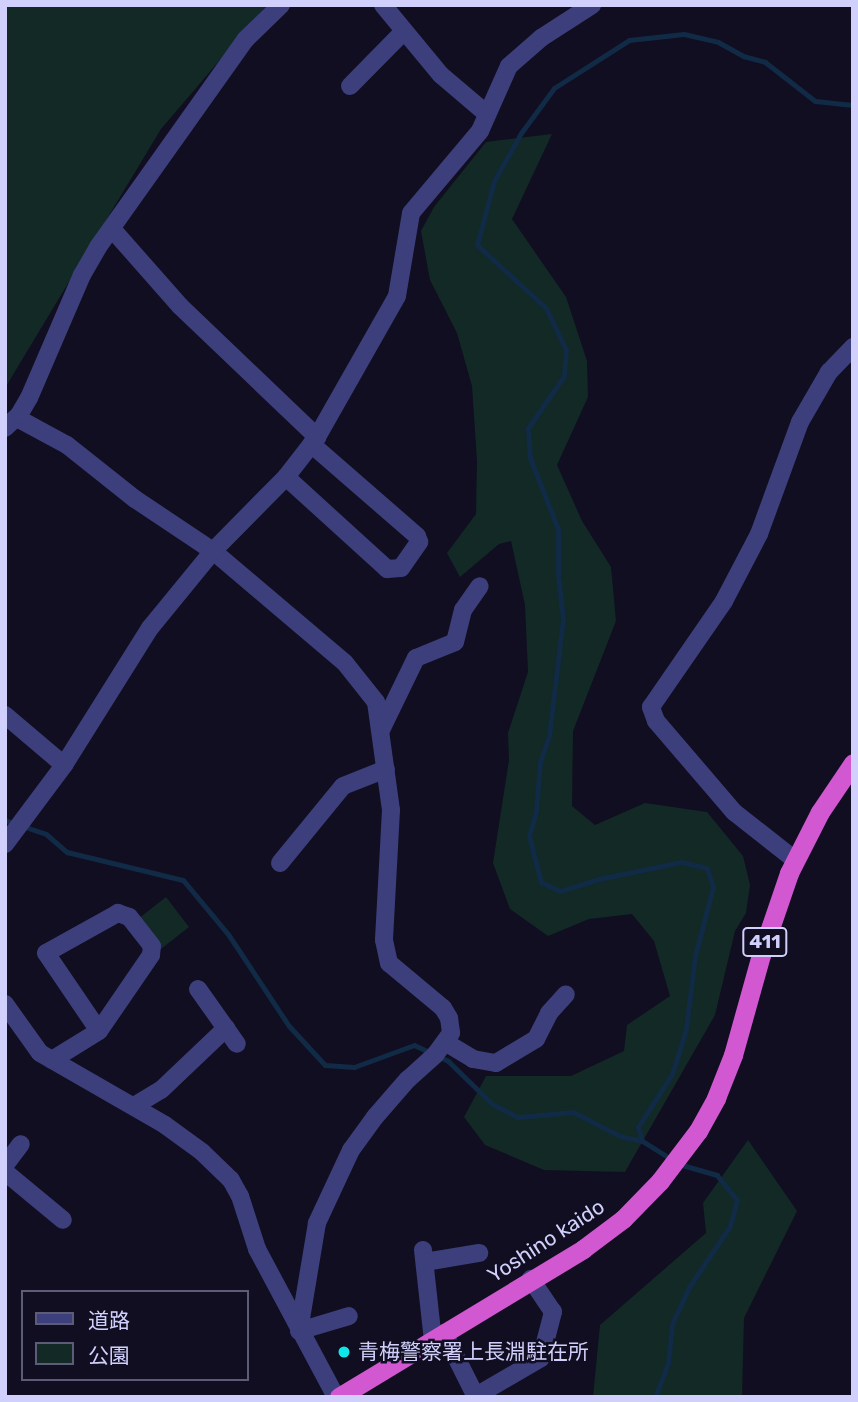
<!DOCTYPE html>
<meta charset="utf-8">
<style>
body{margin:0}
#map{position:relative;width:858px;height:1402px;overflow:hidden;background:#100e20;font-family:Rubik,"Noto Sans JP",sans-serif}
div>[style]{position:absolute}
.green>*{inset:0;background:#122926}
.stream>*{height:5px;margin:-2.5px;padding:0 2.5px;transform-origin:2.5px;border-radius:2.5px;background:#112a46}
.minor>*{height:18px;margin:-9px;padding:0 9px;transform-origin:9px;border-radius:9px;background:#3c3f7c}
.trunk>*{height:19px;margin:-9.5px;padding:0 9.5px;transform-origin:9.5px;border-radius:9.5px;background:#d258d2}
.dots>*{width:19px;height:19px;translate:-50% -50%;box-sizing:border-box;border:4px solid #100e20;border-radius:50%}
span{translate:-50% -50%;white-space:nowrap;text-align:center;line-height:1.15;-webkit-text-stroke:5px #100e20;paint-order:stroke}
.shield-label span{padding:2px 5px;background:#100e20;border:2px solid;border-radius:5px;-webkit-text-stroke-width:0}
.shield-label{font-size:19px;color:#d1d0fc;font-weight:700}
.street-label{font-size:21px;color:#d1d0fc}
.poi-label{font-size:21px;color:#d1d0fc}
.left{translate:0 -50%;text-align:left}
.frame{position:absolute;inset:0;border:7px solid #d1d0fc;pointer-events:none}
.legend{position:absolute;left:21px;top:1290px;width:228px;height:91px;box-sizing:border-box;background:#100e20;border:2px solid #5d5c78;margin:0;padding:9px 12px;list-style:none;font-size:21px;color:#d1d0fc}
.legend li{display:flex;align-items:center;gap:14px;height:35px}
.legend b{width:35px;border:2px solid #5d5c78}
</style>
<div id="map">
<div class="green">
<i style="clip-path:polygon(5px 5px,267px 5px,161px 129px,5px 388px)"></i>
<i style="clip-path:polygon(552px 134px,512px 219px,566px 297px,587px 361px,588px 397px,557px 465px,582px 521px,611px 567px,616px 621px,573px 731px,572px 806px,595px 825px,645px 803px,707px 812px,743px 856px,750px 885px,746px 913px,735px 931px,715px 1015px,625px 1172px,544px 1170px,485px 1145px,464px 1117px,486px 1076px,571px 1076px,624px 1051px,627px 1025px,670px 996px,654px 941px,632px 914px,589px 919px,548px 936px,510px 909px,493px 863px,509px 760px,508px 733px,528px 672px,525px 605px,511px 541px,499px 544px,460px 577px,447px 553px,476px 514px,477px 461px,472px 386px,457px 333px,430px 280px,421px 231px,434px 207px,486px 142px)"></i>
<i style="clip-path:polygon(166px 897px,189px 927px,161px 949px,138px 919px)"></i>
<i style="clip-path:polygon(748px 1140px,797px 1211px,744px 1318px,742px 1397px,593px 1397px,600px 1325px,706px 1233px,703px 1203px)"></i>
</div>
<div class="stream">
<i style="left:5px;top:820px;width:43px;rotate:18.9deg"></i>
<i style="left:46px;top:834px;width:28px;rotate:41deg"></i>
<i style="left:67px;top:852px;width:119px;rotate:13.6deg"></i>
<i style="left:183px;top:880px;width:70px;rotate:50.2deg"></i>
<i style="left:228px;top:934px;width:110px;rotate:56.5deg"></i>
<i style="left:289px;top:1026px;width:53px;rotate:47.3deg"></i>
<i style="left:325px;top:1065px;width:29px;rotate:4deg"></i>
<i style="left:354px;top:1067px;width:64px;rotate:-20.1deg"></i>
<i style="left:414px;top:1045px;width:38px;rotate:25deg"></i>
<i style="left:448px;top:1061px;width:62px;rotate:44.3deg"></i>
<i style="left:492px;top:1104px;width:29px;rotate:27deg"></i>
<i style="left:518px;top:1117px;width:55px;rotate:-5.2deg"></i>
<i style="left:573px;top:1112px;width:53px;rotate:27.1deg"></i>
<i style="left:620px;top:1136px;width:23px;rotate:13deg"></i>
<i style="left:671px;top:1159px;width:34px;rotate:-148deg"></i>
<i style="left:642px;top:1141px;width:15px;rotate:-106deg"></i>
<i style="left:638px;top:1127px;width:63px;rotate:-57.3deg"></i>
<i style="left:672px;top:1074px;width:47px;rotate:-72.7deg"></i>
<i style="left:686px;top:1029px;width:74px;rotate:-83deg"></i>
<i style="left:695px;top:956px;width:71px;rotate:-75.4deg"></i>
<i style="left:713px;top:887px;width:20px;rotate:-108deg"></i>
<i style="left:707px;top:868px;width:27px;rotate:-167deg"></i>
<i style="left:681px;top:862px;width:84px;rotate:168.3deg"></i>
<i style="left:599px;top:879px;width:41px;rotate:162.9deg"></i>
<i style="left:560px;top:891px;width:21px;rotate:-155deg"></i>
<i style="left:541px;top:882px;width:48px;rotate:-104.6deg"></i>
<i style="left:529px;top:836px;width:26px;rotate:-74deg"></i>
<i style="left:536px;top:811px;width:49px;rotate:-85.3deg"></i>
<i style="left:540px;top:762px;width:28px;rotate:-71deg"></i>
<i style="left:549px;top:736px;width:118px;rotate:-83.2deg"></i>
<i style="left:563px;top:619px;width:44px;rotate:-96.5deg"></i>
<i style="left:558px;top:575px;width:46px;rotate:-90deg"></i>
<i style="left:558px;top:529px;width:76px;rotate:-111.5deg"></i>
<i style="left:530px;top:458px;width:30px;rotate:-94deg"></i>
<i style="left:528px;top:428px;width:63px;rotate:-55.3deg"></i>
<i style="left:564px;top:376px;width:26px;rotate:-86deg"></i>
<i style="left:566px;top:350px;width:47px;rotate:-115.5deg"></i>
<i style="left:546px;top:308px;width:93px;rotate:-137.6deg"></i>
<i style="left:477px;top:245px;width:66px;rotate:-75.1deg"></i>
<i style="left:494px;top:181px;width:55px;rotate:-60.6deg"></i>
<i style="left:521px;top:133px;width:56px;rotate:-53.7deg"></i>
<i style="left:554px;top:88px;width:89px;rotate:-32.6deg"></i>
<i style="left:629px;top:40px;width:55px;rotate:-6.2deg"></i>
<i style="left:684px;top:34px;width:35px;rotate:13deg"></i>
<i style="left:718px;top:42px;width:29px;rotate:29deg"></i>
<i style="left:743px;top:56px;width:23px;rotate:15deg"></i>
<i style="left:765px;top:62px;width:63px;rotate:38deg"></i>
<i style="left:815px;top:101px;width:38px;rotate:6deg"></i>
<i style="left:655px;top:1397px;width:36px;rotate:-69deg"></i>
<i style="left:668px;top:1363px;width:39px;rotate:-84deg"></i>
<i style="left:672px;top:1324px;width:41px;rotate:-65.3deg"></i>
<i style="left:689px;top:1287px;width:73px;rotate:-56.1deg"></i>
<i style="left:730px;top:1226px;width:27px;rotate:-75deg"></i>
<i style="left:737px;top:1200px;width:32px;rotate:-129deg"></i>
<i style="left:717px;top:1175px;width:40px;rotate:-164deg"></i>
</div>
<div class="minor">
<i style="left:383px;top:5px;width:91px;rotate:50.4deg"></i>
<i style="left:441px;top:75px;width:60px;rotate:40.3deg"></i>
<i style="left:350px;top:86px;width:77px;rotate:-45.5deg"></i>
<i style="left:113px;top:230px;width:101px;rotate:48.6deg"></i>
<i style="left:180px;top:306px;width:190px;rotate:43.7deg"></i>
<i style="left:17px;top:418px;width:57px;rotate:28.4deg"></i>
<i style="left:67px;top:445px;width:87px;rotate:38.5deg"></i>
<i style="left:135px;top:499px;width:94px;rotate:33.7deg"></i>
<i style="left:213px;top:551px;width:173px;rotate:40.3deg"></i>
<i style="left:345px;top:663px;width:50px;rotate:51.5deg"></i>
<i style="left:376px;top:702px;width:109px;rotate:82.1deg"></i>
<i style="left:391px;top:810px;width:130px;rotate:93.1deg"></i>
<i style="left:384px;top:940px;width:24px;rotate:78deg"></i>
<i style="left:389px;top:963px;width:70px;rotate:39.8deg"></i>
<i style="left:443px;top:1008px;width:12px;rotate:59deg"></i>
<i style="left:449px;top:1018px;width:15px;rotate:82deg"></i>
<i style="left:451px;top:1033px;width:27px;rotate:126deg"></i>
<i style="left:435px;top:1055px;width:36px;rotate:138deg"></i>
<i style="left:408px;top:1079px;width:50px;rotate:131deg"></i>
<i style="left:375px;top:1117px;width:41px;rotate:126deg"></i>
<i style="left:351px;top:1150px;width:81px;rotate:115deg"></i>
<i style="left:317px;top:1223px;width:109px;rotate:99.5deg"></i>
<i style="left:299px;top:1331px;width:52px;rotate:-16.7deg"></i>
<i style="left:5px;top:428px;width:19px;rotate:-43deg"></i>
<i style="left:19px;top:415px;width:20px;rotate:-60deg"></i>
<i style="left:29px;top:398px;width:134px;rotate:-66.7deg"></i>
<i style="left:82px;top:275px;width:32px;rotate:-60deg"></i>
<i style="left:98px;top:247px;width:255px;rotate:-54.6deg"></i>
<i style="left:246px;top:39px;width:49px;rotate:-44.2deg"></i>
<i style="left:286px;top:477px;width:137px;rotate:42.3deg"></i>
<i style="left:387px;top:569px;width:14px;rotate:-4deg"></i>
<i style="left:401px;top:568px;width:32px;rotate:-55deg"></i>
<i style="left:419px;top:542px;width:6px;rotate:-108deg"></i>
<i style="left:417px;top:536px;width:140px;rotate:-139deg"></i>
<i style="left:5px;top:715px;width:77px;rotate:40.3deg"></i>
<i style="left:381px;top:730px;width:80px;rotate:-64.1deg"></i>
<i style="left:416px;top:658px;width:42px;rotate:-22.3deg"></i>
<i style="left:455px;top:642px;width:33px;rotate:-76deg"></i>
<i style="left:463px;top:610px;width:29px;rotate:-55deg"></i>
<i style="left:5px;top:844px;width:99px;rotate:-53.2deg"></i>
<i style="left:64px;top:765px;width:162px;rotate:-57.9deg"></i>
<i style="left:150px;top:628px;width:99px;rotate:-50.7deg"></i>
<i style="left:213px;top:551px;width:104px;rotate:-45.4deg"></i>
<i style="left:286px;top:477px;width:51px;rotate:-52.2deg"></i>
<i style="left:317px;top:437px;width:162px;rotate:-60.4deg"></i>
<i style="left:397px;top:296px;width:84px;rotate:-80.4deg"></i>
<i style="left:411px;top:213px;width:107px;rotate:-49.9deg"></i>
<i style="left:480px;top:131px;width:71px;rotate:-66deg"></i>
<i style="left:509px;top:66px;width:43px;rotate:-41.2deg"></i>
<i style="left:541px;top:38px;width:61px;rotate:-32.9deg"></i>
<i style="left:795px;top:860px;width:78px;rotate:-141.8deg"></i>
<i style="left:734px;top:812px;width:120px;rotate:-130.6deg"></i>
<i style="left:656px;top:721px;width:15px;rotate:-110deg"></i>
<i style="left:651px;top:707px;width:129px;rotate:-55.4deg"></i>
<i style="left:724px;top:601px;width:76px;rotate:-62.4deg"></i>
<i style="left:759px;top:534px;width:119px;rotate:-69.9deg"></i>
<i style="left:800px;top:422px;width:58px;rotate:-59.9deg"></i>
<i style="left:829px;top:372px;width:35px;rotate:-46deg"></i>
<i style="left:280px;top:863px;width:99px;rotate:-50.7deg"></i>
<i style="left:343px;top:786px;width:46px;rotate:-21.6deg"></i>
<i style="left:198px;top:989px;width:67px;rotate:54.7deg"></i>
<i style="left:5px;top:1004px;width:60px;rotate:54.5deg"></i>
<i style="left:40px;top:1053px;width:144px;rotate:29.9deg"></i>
<i style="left:165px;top:1125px;width:46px;rotate:36.1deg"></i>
<i style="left:202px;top:1152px;width:40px;rotate:44deg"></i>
<i style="left:231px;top:1180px;width:18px;rotate:61deg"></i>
<i style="left:240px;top:1196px;width:56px;rotate:72.2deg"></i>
<i style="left:257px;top:1249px;width:168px;rotate:61.9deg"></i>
<i style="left:445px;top:1042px;width:33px;rotate:31deg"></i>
<i style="left:473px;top:1059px;width:23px;rotate:10deg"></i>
<i style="left:496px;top:1063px;width:47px;rotate:-31deg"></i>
<i style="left:536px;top:1039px;width:29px;rotate:-63deg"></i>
<i style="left:549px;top:1013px;width:25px;rotate:-48deg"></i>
<i style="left:52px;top:1060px;width:55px;rotate:-31.7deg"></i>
<i style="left:99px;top:1031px;width:92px;rotate:-55.6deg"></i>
<i style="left:151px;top:955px;width:9px;rotate:-84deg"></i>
<i style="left:152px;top:946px;width:37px;rotate:-128deg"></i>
<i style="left:129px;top:917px;width:12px;rotate:-160deg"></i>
<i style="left:118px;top:913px;width:82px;rotate:150.9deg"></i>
<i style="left:46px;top:953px;width:94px;rotate:55.8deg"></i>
<i style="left:134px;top:1106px;width:31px;rotate:-31deg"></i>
<i style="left:161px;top:1090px;width:90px;rotate:-43.6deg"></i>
<i style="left:5px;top:1165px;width:26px;rotate:-53deg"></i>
<i style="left:5px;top:1172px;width:75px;rotate:39.6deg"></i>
<i style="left:423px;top:1250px;width:91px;rotate:83.7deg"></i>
<i style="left:425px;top:1262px;width:55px;rotate:-9.5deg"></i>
<i style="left:444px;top:1333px;width:72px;rotate:63.4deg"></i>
<i style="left:476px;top:1396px;width:75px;rotate:-30.3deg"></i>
<i style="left:541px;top:1358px;width:48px;rotate:-75.4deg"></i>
<i style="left:553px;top:1312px;width:40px;rotate:-124deg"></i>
</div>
<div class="trunk">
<i style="left:339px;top:1397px;width:285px;rotate:-31.2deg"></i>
<i style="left:583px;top:1249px;width:50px;rotate:-36.9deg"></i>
<i style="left:623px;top:1219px;width:53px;rotate:-45.8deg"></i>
<i style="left:660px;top:1181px;width:63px;rotate:-52.8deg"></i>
<i style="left:698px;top:1131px;width:38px;rotate:-61deg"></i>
<i style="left:716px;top:1098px;width:46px;rotate:-68.4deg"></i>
<i style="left:733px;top:1055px;width:104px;rotate:-74.4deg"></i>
<i style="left:761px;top:955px;width:87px;rotate:-71.1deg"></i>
<i style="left:789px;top:873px;width:68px;rotate:-63.1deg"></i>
<i style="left:820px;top:812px;width:59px;rotate:-56deg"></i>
</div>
<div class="dots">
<i style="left:344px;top:1352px;background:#0ee6ea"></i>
</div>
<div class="shield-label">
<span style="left:765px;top:942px">411</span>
</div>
<div class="street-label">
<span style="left:546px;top:1241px;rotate:-33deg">Yoshino kaido</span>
</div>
<div class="poi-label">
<span class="left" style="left:358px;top:1352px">青梅警察署上長淵駐在所</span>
</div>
<div class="frame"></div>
<ul class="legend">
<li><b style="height:9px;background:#3c3f7c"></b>道路</li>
<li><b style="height:19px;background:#122926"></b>公園</li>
</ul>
</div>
